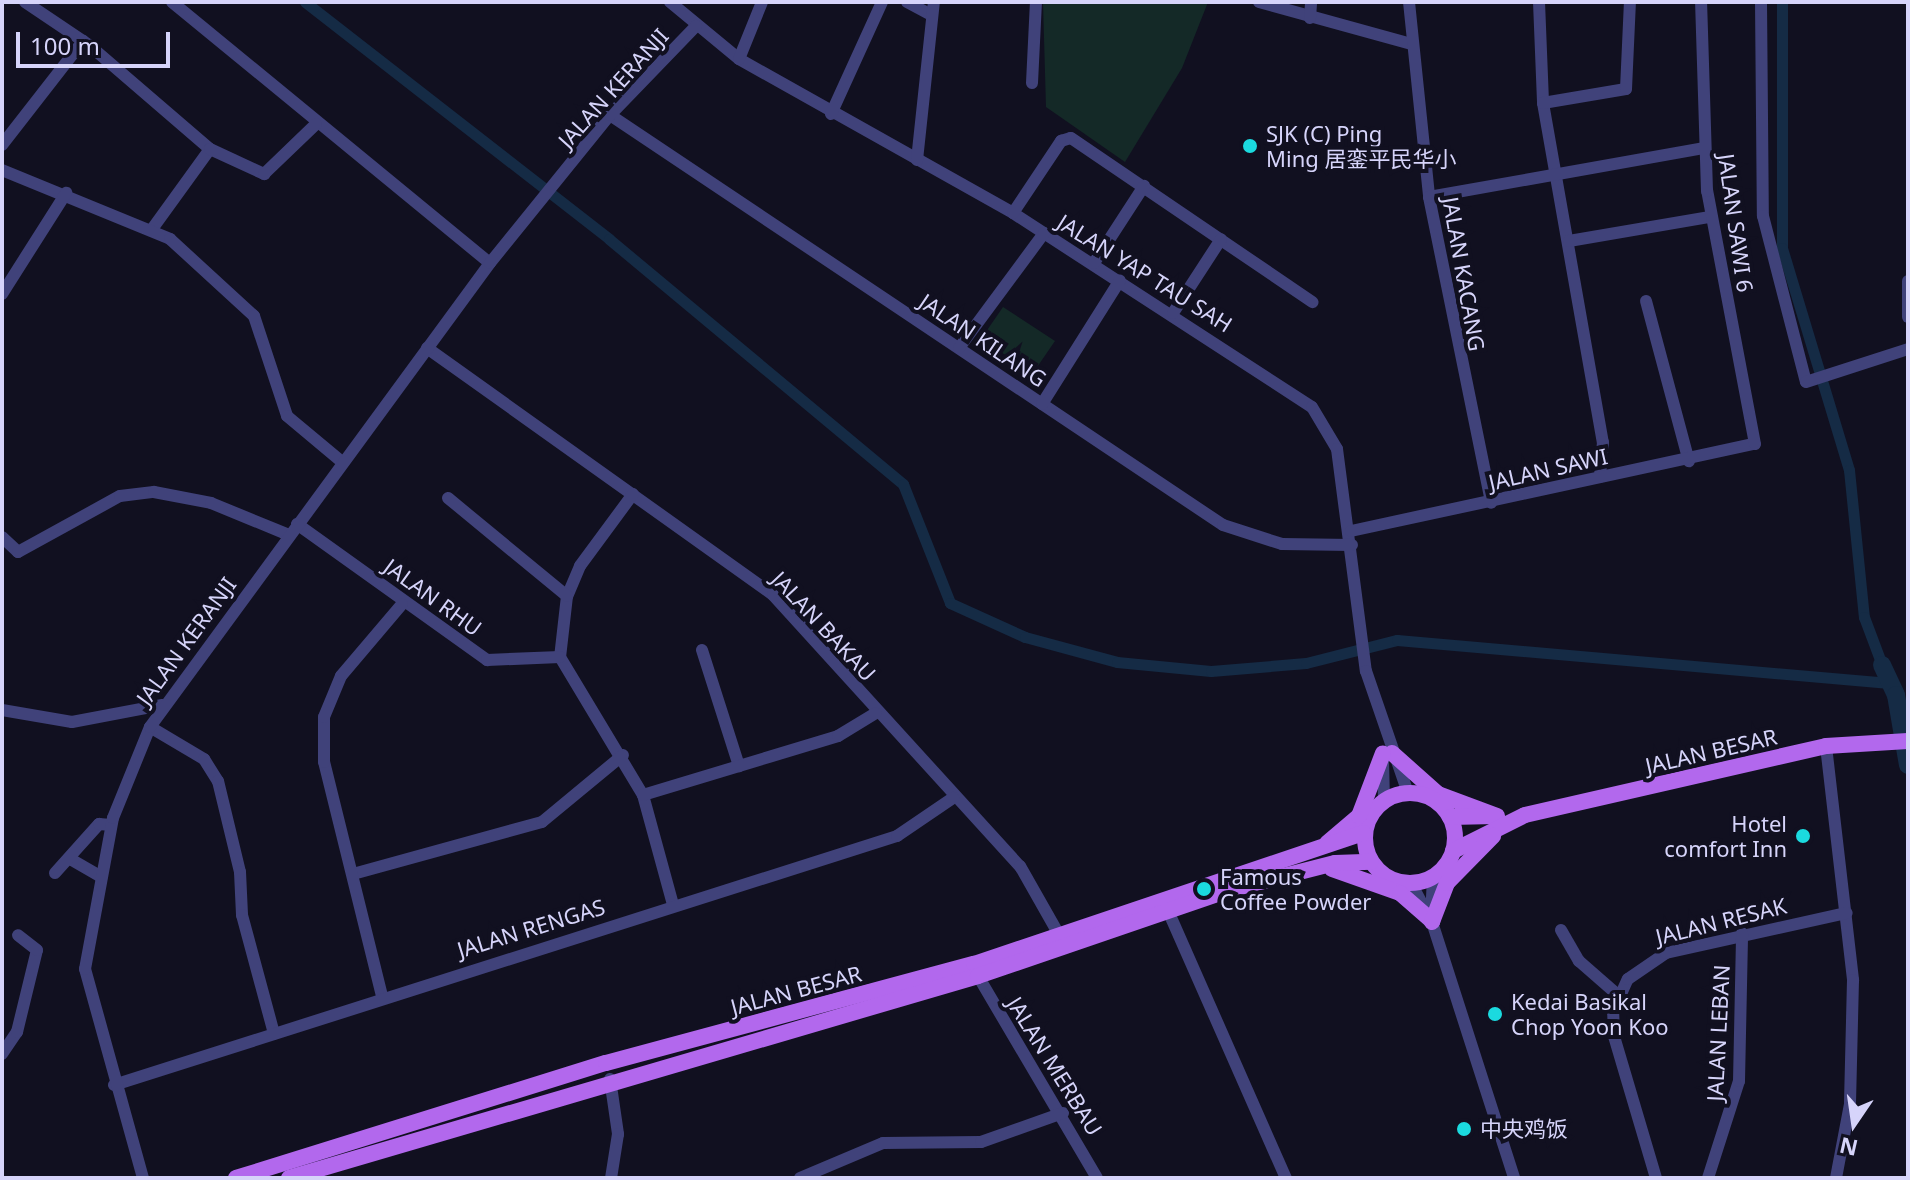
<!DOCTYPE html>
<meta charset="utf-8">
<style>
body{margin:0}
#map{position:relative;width:1910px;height:1180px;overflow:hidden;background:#111020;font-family:"Noto Sans","Noto Sans SC",sans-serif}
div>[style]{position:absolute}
.green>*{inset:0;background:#142927}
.canal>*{height:11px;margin:-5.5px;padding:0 5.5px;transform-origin:5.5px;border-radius:5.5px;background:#152b45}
.river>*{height:18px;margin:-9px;padding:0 9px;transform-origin:9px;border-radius:9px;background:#152b45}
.minor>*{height:12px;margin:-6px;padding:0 6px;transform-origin:6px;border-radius:6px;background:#40427a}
.major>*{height:16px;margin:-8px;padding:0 8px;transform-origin:8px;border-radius:8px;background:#b268ed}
.major>.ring{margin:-8px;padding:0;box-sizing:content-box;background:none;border:16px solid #b268ed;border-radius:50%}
.dots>*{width:22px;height:22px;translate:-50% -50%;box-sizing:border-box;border:4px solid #111020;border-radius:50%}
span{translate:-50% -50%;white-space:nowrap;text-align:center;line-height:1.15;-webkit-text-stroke:8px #111020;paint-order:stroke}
.street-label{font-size:22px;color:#d6d4fa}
.poi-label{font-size:22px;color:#d6d4fa}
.left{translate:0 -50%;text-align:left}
.right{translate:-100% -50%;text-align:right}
.frame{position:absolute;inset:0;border:4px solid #d6d4fa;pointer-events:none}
.north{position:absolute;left:1814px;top:1084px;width:80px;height:80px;-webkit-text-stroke:6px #111020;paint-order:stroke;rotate:193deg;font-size:22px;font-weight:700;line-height:32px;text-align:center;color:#d6d4fa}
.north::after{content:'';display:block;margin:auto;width:28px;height:36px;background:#d6d4fa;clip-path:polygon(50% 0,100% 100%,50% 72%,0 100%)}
.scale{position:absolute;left:16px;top:32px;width:154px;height:36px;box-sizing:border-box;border:4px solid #d6d4fa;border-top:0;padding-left:10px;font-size:24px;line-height:28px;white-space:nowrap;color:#d6d4fa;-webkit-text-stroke:6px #111020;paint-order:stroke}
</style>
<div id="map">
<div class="green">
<i style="clip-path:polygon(1043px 2px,1208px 2px,1182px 68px,1125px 162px,1046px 107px)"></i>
<i style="clip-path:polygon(1003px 307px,1055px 341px,1033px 373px,981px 339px)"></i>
</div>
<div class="canal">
<i style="left:305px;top:2px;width:385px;rotate:37.9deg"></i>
<i style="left:609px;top:239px;width:383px;rotate:39.8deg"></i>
<i style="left:903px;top:484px;width:128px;rotate:68.4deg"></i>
<i style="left:950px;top:603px;width:82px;rotate:24.4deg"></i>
<i style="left:1025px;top:637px;width:95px;rotate:15.2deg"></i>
<i style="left:1117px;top:662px;width:94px;rotate:5.5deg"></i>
<i style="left:1211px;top:671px;width:95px;rotate:-4.8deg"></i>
<i style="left:1306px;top:663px;width:94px;rotate:-14.2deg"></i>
<i style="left:1397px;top:640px;width:497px;rotate:5deg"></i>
<i style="left:1782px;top:2px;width:246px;rotate:90deg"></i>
<i style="left:1782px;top:248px;width:232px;rotate:73.2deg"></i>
<i style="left:1849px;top:470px;width:148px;rotate:84.2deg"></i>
<i style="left:1864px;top:617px;width:51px;rotate:69.4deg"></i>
</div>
<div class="river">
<i style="left:1882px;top:665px;width:33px;rotate:65deg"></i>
<i style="left:1896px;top:695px;width:71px;rotate:80.3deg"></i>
</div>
<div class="minor">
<i style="left:25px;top:2px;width:77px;rotate:33.9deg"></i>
<i style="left:89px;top:45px;width:160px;rotate:40.7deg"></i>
<i style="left:210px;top:149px;width:99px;rotate:125.9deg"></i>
<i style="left:172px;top:2px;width:411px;rotate:39.4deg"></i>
<i style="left:670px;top:2px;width:89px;rotate:39.6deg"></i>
<i style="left:739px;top:59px;width:314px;rotate:29.3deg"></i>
<i style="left:1013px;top:213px;width:356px;rotate:33deg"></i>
<i style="left:1312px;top:407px;width:49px;rotate:59.2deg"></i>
<i style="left:1337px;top:449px;width:224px;rotate:82.6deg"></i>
<i style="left:1366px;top:671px;width:129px;rotate:71deg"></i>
<i style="left:907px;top:2px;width:27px;rotate:28deg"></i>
<i style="left:1259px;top:2px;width:159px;rotate:15.4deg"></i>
<i style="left:1409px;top:2px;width:196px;rotate:84.1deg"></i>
<i style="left:1429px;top:197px;width:312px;rotate:78.5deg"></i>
<i style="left:1539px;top:2px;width:101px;rotate:87.7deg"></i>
<i style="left:1543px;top:103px;width:344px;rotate:80deg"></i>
<i style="left:1603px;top:442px;width:35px;rotate:95deg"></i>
<i style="left:1761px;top:2px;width:214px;rotate:89.5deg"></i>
<i style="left:1763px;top:216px;width:171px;rotate:75.5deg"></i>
<i style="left:1806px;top:382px;width:107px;rotate:-17.9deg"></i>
<i style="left:1310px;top:18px;width:16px;rotate:-86deg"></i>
<i style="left:739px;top:59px;width:61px;rotate:-68deg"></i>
<i style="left:1032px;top:83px;width:81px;rotate:-87.2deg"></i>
<i style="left:1543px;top:103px;width:84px;rotate:-9.6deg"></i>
<i style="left:1626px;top:89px;width:87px;rotate:-87.4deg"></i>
<i style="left:831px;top:114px;width:123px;rotate:-65.5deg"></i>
<i style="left:610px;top:115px;width:737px;rotate:33.78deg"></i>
<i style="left:1223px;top:525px;width:62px;rotate:17.9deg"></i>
<i style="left:1282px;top:544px;width:70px;rotate:0.8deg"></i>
<i style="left:2px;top:145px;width:132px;rotate:-52.1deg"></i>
<i style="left:210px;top:149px;width:60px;rotate:24.8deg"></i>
<i style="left:264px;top:174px;width:72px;rotate:-43.9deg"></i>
<i style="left:917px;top:160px;width:159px;rotate:-83.9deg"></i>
<i style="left:2px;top:170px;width:182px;rotate:22.3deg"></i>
<i style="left:170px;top:239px;width:114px;rotate:42.5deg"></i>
<i style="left:254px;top:316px;width:105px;rotate:71.7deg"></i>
<i style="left:287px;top:416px;width:72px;rotate:39.9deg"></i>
<i style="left:1429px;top:197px;width:280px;rotate:-10.1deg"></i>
<i style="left:1013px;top:213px;width:87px;rotate:-56.3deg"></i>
<i style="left:1061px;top:141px;width:10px;rotate:-17deg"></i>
<i style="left:1071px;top:138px;width:292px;rotate:34.2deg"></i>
<i style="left:1569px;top:241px;width:143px;rotate:-9.7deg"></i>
<i style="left:1094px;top:263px;width:92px;rotate:-57deg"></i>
<i style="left:1908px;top:281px;width:36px;rotate:90deg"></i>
<i style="left:2px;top:294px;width:120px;rotate:-57.6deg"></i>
<i style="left:1646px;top:301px;width:166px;rotate:75deg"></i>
<i style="left:1173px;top:313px;width:88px;rotate:-57deg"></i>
<i style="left:427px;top:348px;width:425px;rotate:35.5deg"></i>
<i style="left:773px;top:595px;width:367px;rotate:47.7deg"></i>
<i style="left:1020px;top:866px;width:77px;rotate:60.4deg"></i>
<i style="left:959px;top:348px;width:143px;rotate:-53.5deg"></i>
<i style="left:1042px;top:404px;width:146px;rotate:-57.8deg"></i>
<i style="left:633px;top:494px;width:89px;rotate:126.4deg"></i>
<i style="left:580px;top:566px;width:33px;rotate:113deg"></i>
<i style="left:567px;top:596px;width:61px;rotate:96.5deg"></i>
<i style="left:560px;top:657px;width:161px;rotate:59deg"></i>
<i style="left:643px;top:795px;width:114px;rotate:74.7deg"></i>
<i style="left:448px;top:498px;width:154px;rotate:39.5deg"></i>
<i style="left:297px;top:524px;width:234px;rotate:35.6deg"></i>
<i style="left:487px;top:660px;width:73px;rotate:-2.4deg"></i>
<i style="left:1351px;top:531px;width:413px;rotate:-12.2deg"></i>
<i style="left:1755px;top:444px;width:258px;rotate:-100.7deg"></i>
<i style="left:1707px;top:191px;width:189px;rotate:-91.8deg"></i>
<i style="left:2px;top:537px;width:22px;rotate:43deg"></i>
<i style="left:18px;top:552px;width:116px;rotate:-28.8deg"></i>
<i style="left:120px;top:496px;width:34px;rotate:-7deg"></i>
<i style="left:154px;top:492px;width:58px;rotate:10.9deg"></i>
<i style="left:211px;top:503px;width:84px;rotate:22.3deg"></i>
<i style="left:702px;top:650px;width:122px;rotate:72.3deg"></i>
<i style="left:2px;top:710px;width:71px;rotate:9.7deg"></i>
<i style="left:72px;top:722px;width:92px;rotate:-10.7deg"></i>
<i style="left:150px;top:727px;width:63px;rotate:30.7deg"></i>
<i style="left:204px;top:759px;width:26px;rotate:58deg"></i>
<i style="left:218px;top:781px;width:94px;rotate:76.4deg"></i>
<i style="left:240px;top:872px;width:43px;rotate:87.3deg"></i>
<i style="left:242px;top:915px;width:123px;rotate:74.9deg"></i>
<i style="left:1826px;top:746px;width:236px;rotate:83.4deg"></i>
<i style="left:1853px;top:980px;width:124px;rotate:91.4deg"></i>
<i style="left:1850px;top:1104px;width:75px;rotate:100.7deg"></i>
<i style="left:1383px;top:760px;width:40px;rotate:88.6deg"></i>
<i style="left:643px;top:795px;width:204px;rotate:-16.8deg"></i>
<i style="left:838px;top:736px;width:44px;rotate:-31.2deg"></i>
<i style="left:72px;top:860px;width:32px;rotate:30deg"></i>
<i style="left:55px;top:873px;width:66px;rotate:-48.1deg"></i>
<i style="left:99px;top:824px;width:12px;rotate:5deg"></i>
<i style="left:353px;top:874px;width:196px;rotate:-15.4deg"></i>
<i style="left:542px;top:822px;width:105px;rotate:-39.6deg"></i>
<i style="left:1411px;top:883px;width:44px;rotate:61.7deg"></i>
<i style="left:1432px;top:922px;width:269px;rotate:72.2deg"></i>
<i style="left:1169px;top:913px;width:290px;rotate:66.2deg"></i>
<i style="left:1431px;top:918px;width:41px;rotate:-87.2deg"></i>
<i style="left:1561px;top:930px;width:36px;rotate:60deg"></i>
<i style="left:1579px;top:961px;width:52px;rotate:41.1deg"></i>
<i style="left:978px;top:976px;width:234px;rotate:59.5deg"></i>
<i style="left:382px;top:996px;width:241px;rotate:-103.9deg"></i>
<i style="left:324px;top:762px;width:45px;rotate:-90deg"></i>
<i style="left:324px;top:717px;width:44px;rotate:-67.5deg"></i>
<i style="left:341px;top:676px;width:94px;rotate:-49.7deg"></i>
<i style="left:2px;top:1054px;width:27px;rotate:-56deg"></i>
<i style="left:17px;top:1032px;width:84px;rotate:-76.3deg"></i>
<i style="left:37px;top:950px;width:24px;rotate:-142deg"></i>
<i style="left:610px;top:1079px;width:56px;rotate:81.7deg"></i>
<i style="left:618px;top:1134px;width:45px;rotate:99deg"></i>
<i style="left:114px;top:1085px;width:822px;rotate:-17.64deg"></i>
<i style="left:897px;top:836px;width:68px;rotate:-34.2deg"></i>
<i style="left:143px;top:1178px;width:217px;rotate:-105.5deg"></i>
<i style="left:85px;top:969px;width:154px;rotate:-79.5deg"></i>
<i style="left:113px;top:818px;width:98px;rotate:-67.9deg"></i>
<i style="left:150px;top:727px;width:575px;rotate:-53.77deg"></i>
<i style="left:490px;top:263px;width:191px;rotate:-51deg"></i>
<i style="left:610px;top:115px;width:124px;rotate:-46deg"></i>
<i style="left:800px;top:1178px;width:90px;rotate:-22.9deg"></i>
<i style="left:883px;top:1143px;width:98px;rotate:-0.6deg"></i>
<i style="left:981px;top:1142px;width:87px;rotate:-19.5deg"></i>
<i style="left:1656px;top:1178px;width:148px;rotate:-106.5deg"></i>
<i style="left:1614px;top:1036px;width:24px;rotate:-92deg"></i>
<i style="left:1613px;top:1012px;width:36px;rotate:-66deg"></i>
<i style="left:1628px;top:979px;width:46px;rotate:-34.4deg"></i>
<i style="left:1666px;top:953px;width:185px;rotate:-12.5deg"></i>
<i style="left:1708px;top:1178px;width:102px;rotate:-72.3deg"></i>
<i style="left:1739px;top:1081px;width:148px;rotate:-88.8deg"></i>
</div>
<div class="major">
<i style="left:1392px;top:753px;width:62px;rotate:41.7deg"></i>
<i style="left:1438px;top:794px;width:63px;rotate:20.4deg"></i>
<i class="ring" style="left:1365px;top:793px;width:74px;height:74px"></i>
<i style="left:1450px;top:817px;width:45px;rotate:-1.3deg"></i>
<i style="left:1327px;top:843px;width:42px;rotate:-40.2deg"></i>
<i style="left:1359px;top:816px;width:67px;rotate:-69.1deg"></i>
<i style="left:1453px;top:851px;width:80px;rotate:-26.6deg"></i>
<i style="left:1525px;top:815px;width:309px;rotate:-12.9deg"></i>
<i style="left:1826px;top:746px;width:82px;rotate:-3.5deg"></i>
<i style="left:1332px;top:869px;width:72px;rotate:19.4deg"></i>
<i style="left:1400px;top:893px;width:43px;rotate:41.2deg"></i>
<i style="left:1432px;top:922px;width:42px;rotate:-69deg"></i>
<i style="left:1447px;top:883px;width:66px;rotate:-45.6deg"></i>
<i style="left:236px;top:1178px;width:387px;rotate:-17.3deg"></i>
<i style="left:606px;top:1063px;width:381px;rotate:-15.1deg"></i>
<i style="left:974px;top:964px;width:411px;rotate:-18.6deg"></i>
<i style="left:289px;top:1178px;width:718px;rotate:-16.34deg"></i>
<i style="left:978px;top:976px;width:268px;rotate:-18.9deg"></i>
<i style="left:1232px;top:889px;width:106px;rotate:-14.2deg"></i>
<i style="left:1335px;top:863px;width:36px;rotate:-2deg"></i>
</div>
<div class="dots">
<i style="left:1250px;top:146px;background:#1bdadf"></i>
<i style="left:1803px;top:836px;background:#1bdadf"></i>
<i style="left:1204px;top:889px;background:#1bdadf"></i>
<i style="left:1495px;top:1014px;background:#1bdadf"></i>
<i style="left:1464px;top:1129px;background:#1bdadf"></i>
</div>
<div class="street-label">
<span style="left:613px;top:88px;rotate:-48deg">JALAN KERANJI</span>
<span style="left:1736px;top:223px;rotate:82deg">JALAN SAWI 6</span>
<span style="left:1145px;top:273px;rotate:32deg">JALAN YAP TAU SAH</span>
<span style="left:1464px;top:274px;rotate:80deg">JALAN KACANG</span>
<span style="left:983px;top:340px;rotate:34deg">JALAN KILANG</span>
<span style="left:1548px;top:469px;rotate:-13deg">JALAN SAWI</span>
<span style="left:433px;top:597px;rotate:36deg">JALAN RHU</span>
<span style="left:824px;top:626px;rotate:47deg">JALAN BAKAU</span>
<span style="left:186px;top:641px;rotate:-54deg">JALAN KERANJI</span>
<span style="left:1711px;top:751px;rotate:-13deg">JALAN BESAR</span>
<span style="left:1721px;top:921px;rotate:-14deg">JALAN RESAK</span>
<span style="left:531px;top:928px;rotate:-17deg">JALAN RENGAS</span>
<span style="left:796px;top:990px;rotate:-15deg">JALAN BESAR</span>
<span style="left:1718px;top:1033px;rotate:-87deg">JALAN LEBAN</span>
<span style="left:1055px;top:1066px;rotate:58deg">JALAN MERBAU</span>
</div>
<div class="poi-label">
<span class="left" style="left:1266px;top:146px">SJK (C) Ping<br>Ming 居銮平民华小</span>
<span class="right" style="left:1787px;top:836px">Hotel<br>comfort Inn</span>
<span class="left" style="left:1220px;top:889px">Famous<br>Coffee Powder</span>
<span class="left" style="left:1511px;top:1014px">Kedai Basikal<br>Chop Yoon Koo</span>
<span class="left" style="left:1480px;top:1129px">中央鸡饭</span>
</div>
<div class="frame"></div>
<div class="north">N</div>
<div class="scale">100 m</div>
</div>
